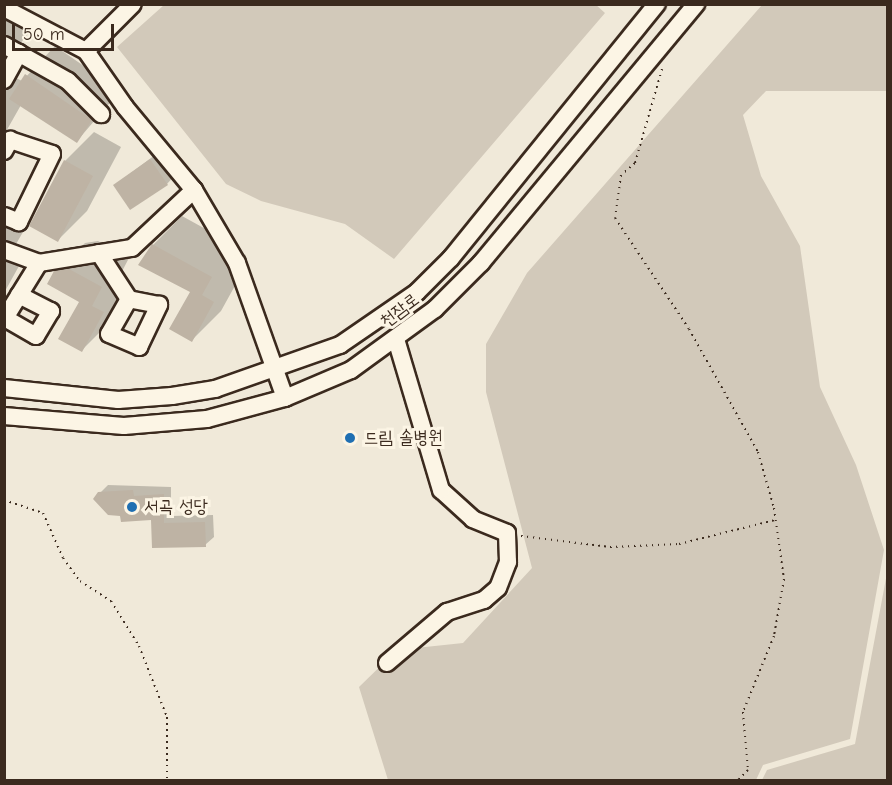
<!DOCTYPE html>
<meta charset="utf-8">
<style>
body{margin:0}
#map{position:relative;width:892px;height:785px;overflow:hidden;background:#f0e9d9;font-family:"Comic Neue","Poor Story",sans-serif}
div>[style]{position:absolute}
.green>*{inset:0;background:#d2c9ba}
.shadow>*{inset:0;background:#0003}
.building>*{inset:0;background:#beb3a4}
.path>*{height:2px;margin-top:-1px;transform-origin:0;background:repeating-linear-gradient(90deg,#3b2a1e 0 1.5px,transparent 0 6px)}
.roads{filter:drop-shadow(2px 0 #3b2a1e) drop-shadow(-2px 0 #3b2a1e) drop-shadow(0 2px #3b2a1e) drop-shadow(0 -2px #3b2a1e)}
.minor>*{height:16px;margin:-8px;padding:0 8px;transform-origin:8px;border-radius:8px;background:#fcf5e5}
.dots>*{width:16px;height:16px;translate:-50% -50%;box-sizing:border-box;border:3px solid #fcf5e5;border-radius:50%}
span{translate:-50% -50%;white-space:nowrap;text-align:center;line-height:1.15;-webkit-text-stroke:6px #fcf5e5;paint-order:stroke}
.street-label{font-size:18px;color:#3b2a1e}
.poi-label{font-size:18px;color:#3b2a1e}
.left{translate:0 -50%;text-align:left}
.frame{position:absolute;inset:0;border:6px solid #3b2a1e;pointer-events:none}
.scale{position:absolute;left:12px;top:24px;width:102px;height:27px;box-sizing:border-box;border:3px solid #3b2a1e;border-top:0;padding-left:8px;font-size:18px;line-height:21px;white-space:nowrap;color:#3b2a1e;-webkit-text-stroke:4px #fcf5e5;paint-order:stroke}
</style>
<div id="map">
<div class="green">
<i style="clip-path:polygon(595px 4px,605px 13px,394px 259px,345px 224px,261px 201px,226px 184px,117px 47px,164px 5px)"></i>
<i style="clip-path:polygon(762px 5px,887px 5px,887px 91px,766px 91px,743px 115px,761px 176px,800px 246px,820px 387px,856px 465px,884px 550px,850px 739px,763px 765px,756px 780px,388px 780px,359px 687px,397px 650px,463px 643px,532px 568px,486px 392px,486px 344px,527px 273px)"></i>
<i style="clip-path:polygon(887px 573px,887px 780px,762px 780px,767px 770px,855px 744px)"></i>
</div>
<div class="shadow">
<i style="clip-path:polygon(4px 5px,36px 23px,4px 65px)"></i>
<i style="clip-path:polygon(55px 46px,120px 91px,77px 141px,21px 105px,4px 135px,4px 72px,22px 81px)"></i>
<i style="clip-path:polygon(94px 132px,121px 147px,87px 211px,58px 240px,65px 161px)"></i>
<i style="clip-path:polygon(159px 152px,175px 175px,167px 184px,115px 185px)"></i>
<i style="clip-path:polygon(182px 216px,240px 248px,230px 266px,242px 273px,221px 311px,192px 340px,192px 291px,153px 245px)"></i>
<i style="clip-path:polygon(4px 222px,23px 232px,12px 251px,24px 257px,4px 293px)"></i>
<i style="clip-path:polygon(98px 241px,129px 258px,119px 277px,131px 283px,110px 322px,81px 351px,81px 301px,56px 272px,85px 243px)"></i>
<i style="clip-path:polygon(108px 485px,171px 487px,171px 516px,213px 515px,214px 537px,205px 545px,152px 518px,122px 514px,100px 493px)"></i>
</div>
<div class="building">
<i style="clip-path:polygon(25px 74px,92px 120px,77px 143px,9px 99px)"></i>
<i style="clip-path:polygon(150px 159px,168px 185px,130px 210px,113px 185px)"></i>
<i style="clip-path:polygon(64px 160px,93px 176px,58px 242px,29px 226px)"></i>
<i style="clip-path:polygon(152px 244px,212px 277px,202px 295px,214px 302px,192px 342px,169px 329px,190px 292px,138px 265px)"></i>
<i style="clip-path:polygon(69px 269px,102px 287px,92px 306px,104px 312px,82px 352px,58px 339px,79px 302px,47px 284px,54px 271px)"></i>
<i style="clip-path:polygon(133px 490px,134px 496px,164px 494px,164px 523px,205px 522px,206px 547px,152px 548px,151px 520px,121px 522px,120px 516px,108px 515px,93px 499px,98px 492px)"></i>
</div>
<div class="path">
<i style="left:662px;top:69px;width:98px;rotate:106deg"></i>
<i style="left:635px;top:163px;width:18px;rotate:139deg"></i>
<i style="left:621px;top:175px;width:43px;rotate:97.9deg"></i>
<i style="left:615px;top:218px;width:133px;rotate:56.3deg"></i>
<i style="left:689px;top:329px;width:141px;rotate:60.7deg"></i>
<i style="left:758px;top:452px;width:58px;rotate:74.1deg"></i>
<i style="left:774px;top:508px;width:72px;rotate:82deg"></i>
<i style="left:784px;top:579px;width:58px;rotate:100deg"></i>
<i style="left:774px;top:636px;width:82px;rotate:112.2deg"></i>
<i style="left:743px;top:712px;width:58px;rotate:85.1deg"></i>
<i style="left:748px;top:770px;width:14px;rotate:135deg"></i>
<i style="left:4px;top:500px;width:41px;rotate:18.4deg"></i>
<i style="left:43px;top:513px;width:49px;rotate:66deg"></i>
<i style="left:63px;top:558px;width:29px;rotate:54deg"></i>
<i style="left:80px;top:581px;width:37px;rotate:33deg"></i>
<i style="left:111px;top:601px;width:53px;rotate:58.1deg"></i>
<i style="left:139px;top:646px;width:76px;rotate:68.5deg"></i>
<i style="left:167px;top:717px;width:63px;rotate:90deg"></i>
<i style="left:521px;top:536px;width:90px;rotate:7deg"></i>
<i style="left:610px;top:547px;width:69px;rotate:-2.5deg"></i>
<i style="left:679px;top:544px;width:99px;rotate:-14deg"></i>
</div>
<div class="roads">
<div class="minor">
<i style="left:4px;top:8px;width:93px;rotate:27.7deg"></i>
<i style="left:86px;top:51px;width:68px;rotate:55.1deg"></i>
<i style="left:125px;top:107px;width:108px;rotate:50.3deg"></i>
<i style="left:194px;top:190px;width:85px;rotate:59.5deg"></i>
<i style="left:237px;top:263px;width:143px;rotate:70.4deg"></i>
<i style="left:4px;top:45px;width:73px;rotate:29.4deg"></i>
<i style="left:68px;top:81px;width:47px;rotate:45deg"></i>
<i style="left:86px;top:51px;width:66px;rotate:-45deg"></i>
<i style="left:4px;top:80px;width:31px;rotate:-61deg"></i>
<i style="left:4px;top:151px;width:13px;rotate:-61deg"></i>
<i style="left:10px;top:140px;width:44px;rotate:18.4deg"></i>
<i style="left:52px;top:154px;width:76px;rotate:115.9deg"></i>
<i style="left:19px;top:222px;width:16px;rotate:-158deg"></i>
<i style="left:4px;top:250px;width:37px;rotate:20deg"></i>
<i style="left:39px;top:263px;width:94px;rotate:-9.2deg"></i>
<i style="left:132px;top:248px;width:85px;rotate:-43.1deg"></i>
<i style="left:99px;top:253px;width:55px;rotate:56.9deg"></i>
<i style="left:129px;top:299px;width:40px;rotate:119.7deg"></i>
<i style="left:109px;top:334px;width:33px;rotate:23deg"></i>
<i style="left:139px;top:347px;width:47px;rotate:-64.5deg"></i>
<i style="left:159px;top:305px;width:31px;rotate:-169deg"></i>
<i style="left:19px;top:295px;width:36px;rotate:27deg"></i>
<i style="left:51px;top:311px;width:29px;rotate:121deg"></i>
<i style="left:36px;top:336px;width:36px;rotate:-150deg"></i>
<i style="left:5px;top:318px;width:65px;rotate:-58.3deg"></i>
<i style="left:4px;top:388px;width:115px;rotate:6deg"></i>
<i style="left:118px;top:400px;width:54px;rotate:-4.2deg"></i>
<i style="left:172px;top:396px;width:44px;rotate:-9.2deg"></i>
<i style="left:215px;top:389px;width:133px;rotate:-19.4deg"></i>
<i style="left:340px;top:345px;width:93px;rotate:-34.5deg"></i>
<i style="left:417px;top:292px;width:48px;rotate:-45deg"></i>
<i style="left:451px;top:258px;width:327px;rotate:-51deg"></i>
<i style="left:4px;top:416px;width:120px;rotate:4.8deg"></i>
<i style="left:124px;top:426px;width:83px;rotate:-4.8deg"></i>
<i style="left:207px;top:419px;width:81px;rotate:-15.1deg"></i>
<i style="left:285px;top:398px;width:72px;rotate:-23deg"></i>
<i style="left:351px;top:370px;width:104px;rotate:-36deg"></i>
<i style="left:435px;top:309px;width:65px;rotate:-45deg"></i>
<i style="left:481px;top:263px;width:337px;rotate:-50.3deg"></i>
<i style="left:387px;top:663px;width:79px;rotate:-40.4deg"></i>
<i style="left:447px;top:612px;width:39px;rotate:-18deg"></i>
<i style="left:484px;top:600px;width:18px;rotate:-41deg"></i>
<i style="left:498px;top:588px;width:28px;rotate:-69deg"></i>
<i style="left:508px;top:562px;width:29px;rotate:-92deg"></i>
<i style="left:507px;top:533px;width:37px;rotate:-158deg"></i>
<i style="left:473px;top:519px;width:43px;rotate:-137.8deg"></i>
<i style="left:441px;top:490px;width:158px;rotate:-106.6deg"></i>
</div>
</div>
<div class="dots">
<i style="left:350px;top:438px;background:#1f6fb2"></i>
<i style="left:132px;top:507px;background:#1f6fb2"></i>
</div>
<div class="street-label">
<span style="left:400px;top:311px;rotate:-37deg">천잠로</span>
</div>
<div class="poi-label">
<span class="left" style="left:364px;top:438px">드림 솔병원</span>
<span class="left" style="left:144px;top:507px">서곡 성당</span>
</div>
<div class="frame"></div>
<div class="scale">50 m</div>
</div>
